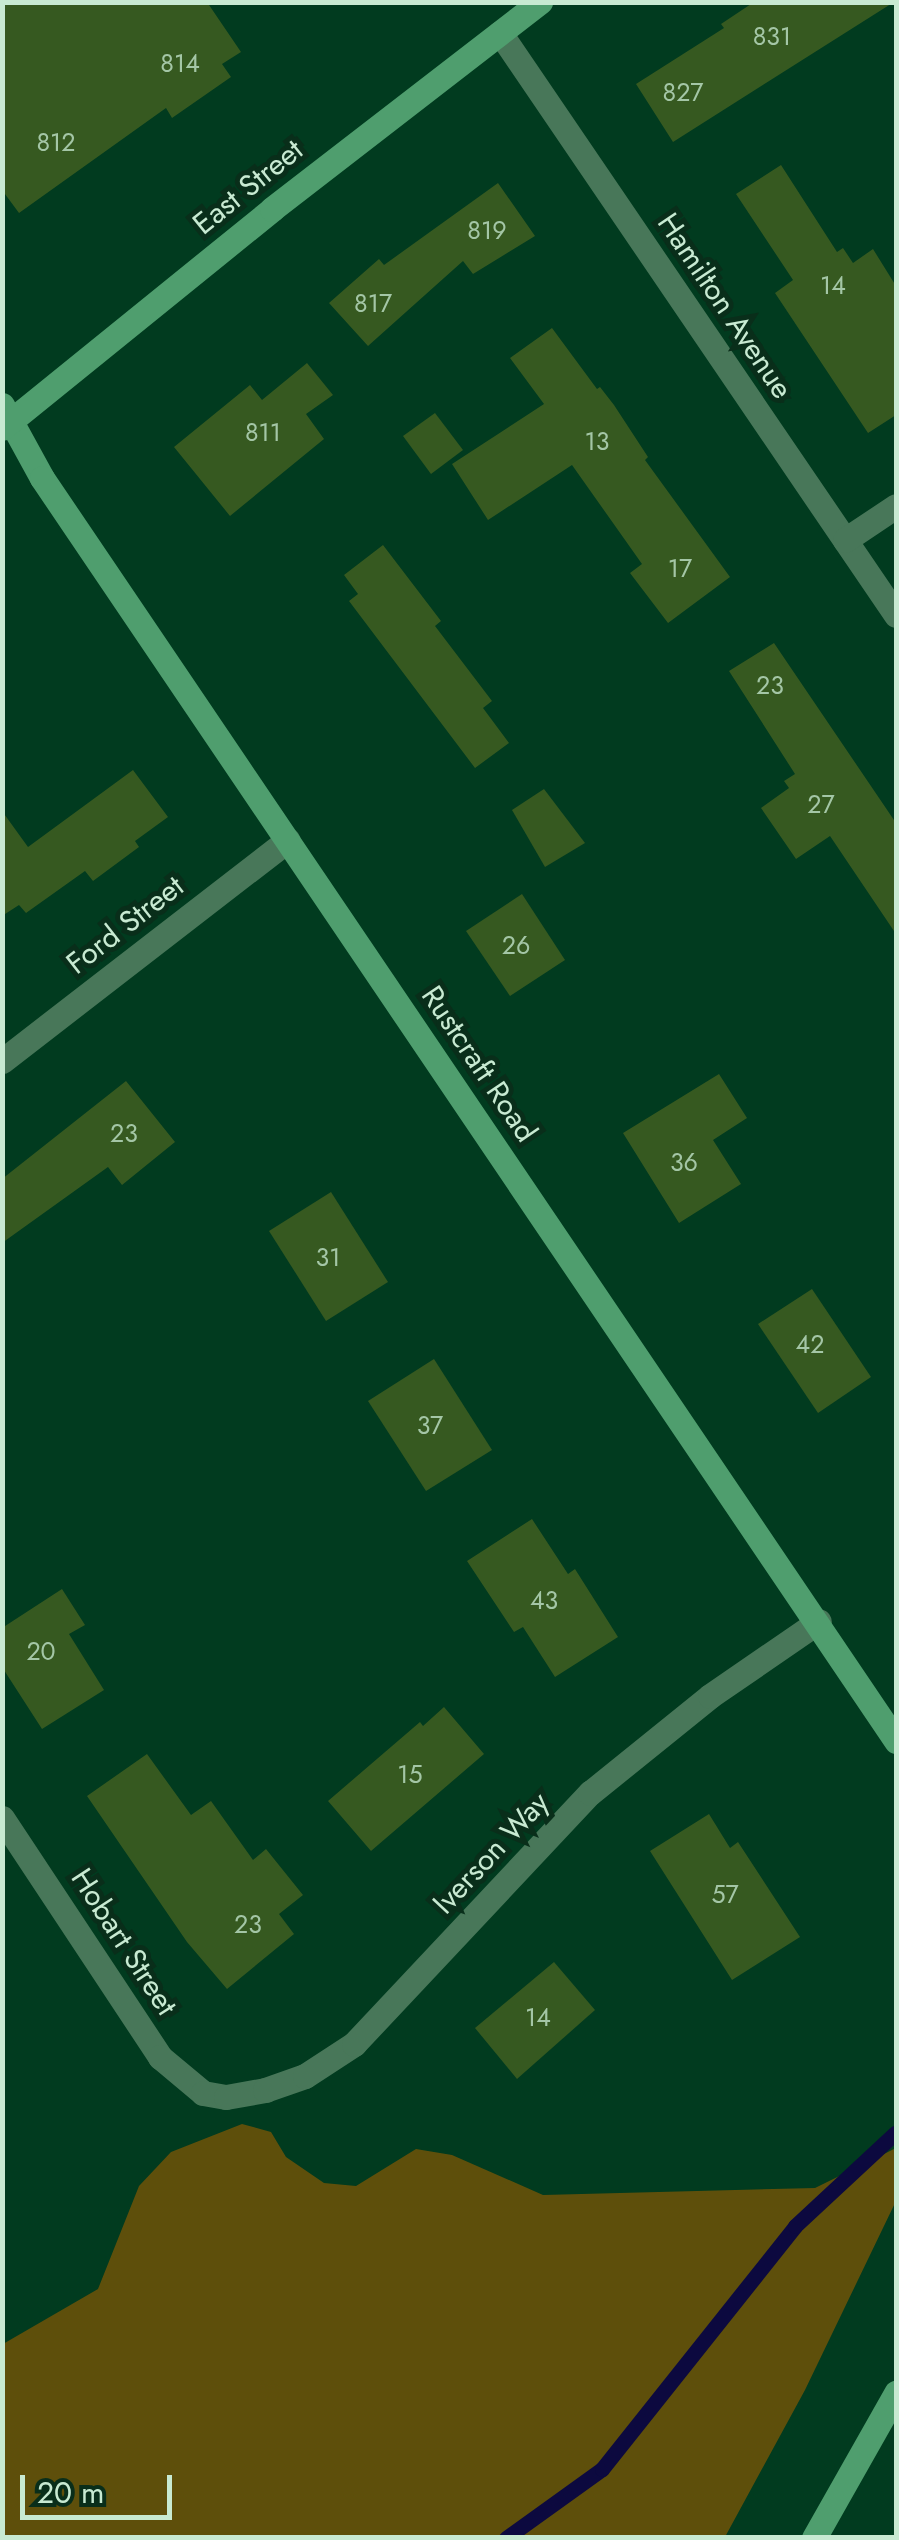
<!DOCTYPE html>
<style>
body{margin:0}
#map{position:relative;width:899px;height:2540px;overflow:hidden;background:#013b1f;font-family:Jost,sans-serif}
div>[style]{position:absolute}
.green>*{inset:0;background:#5e4f0b}
.stream>*{height:15px;margin:-7.5px;padding:0 7.5px;transform-origin:7.5px;border-radius:7.5px;background:#0c093f}
.building>*{inset:0;background:#365920}
.street>*{height:25px;margin:-12.5px;padding:0 12.5px;transform-origin:12.5px;border-radius:12.5px;background:#487759}
.secondary>*{height:25px;margin:-12.5px;padding:0 12.5px;transform-origin:12.5px;border-radius:12.5px;background:#4f9e6e}
span{translate:-50% -50%;white-space:nowrap;text-align:center;line-height:1.15;-webkit-text-stroke:10px #092e1a;paint-order:stroke}
.number-label{font-size:25px;color:#a4c6a6}
.number-label span{-webkit-text-stroke-width:0}
.street-label{font-size:30px;color:#c8ead2}
.frame{position:absolute;inset:0;border:5px solid #c8ead2;pointer-events:none}
.scale{position:absolute;left:20px;top:2475px;width:152px;height:45px;box-sizing:border-box;border:5px solid #c8ead2;border-top:0;padding-left:12px;font-size:30px;line-height:35px;white-space:nowrap;color:#c8ead2;-webkit-text-stroke:8px #092e1a;paint-order:stroke}
</style>
<div id="map">
<div class="green">
<i style="clip-path:polygon(242px 2124px,271px 2132px,286px 2157px,324px 2183px,356px 2186px,416px 2149px,452px 2155px,543px 2195px,815px 2188px,896px 2148px,896px 2201px,805px 2390px,725px 2537px,3px 2537px,3px 2344px,98px 2289px,139px 2186px,171px 2152px)"></i>
</div>
<div class="stream">
<i style="left:506px;top:2538px;width:118px;rotate:-35.7deg"></i>
<i style="left:602px;top:2469px;width:310px;rotate:-51.5deg"></i>
<i style="left:795px;top:2226px;width:137px;rotate:-42.9deg"></i>
</div>
<div class="building">
<i style="clip-path:polygon(2px 2px,207px 2px,241px 52px,222px 64px,231px 77px,172px 118px,166px 108px,19px 213px,2px 190px)"></i>
<i style="clip-path:polygon(754px 2px,894px 2px,673px 142px,636px 84px,724px 28px,721px 24px)"></i>
<i style="clip-path:polygon(781px 165px,837px 252px,843px 248px,853px 263px,873px 249px,896px 286px,896px 415px,868px 433px,775px 293px,793px 280px,736px 194px)"></i>
<i style="clip-path:polygon(498px 183px,535px 236px,473px 274px,463px 261px,368px 346px,329px 303px,379px 259px,384px 265px)"></i>
<i style="clip-path:polygon(552px 328px,597px 389px,600px 387px,614px 405px,648px 457px,645px 460px,730px 577px,668px 623px,630px 573px,642px 564px,572px 465px,488px 520px,452px 464px,544px 404px,510px 358px)"></i>
<i style="clip-path:polygon(307px 363px,333px 395px,306px 414px,324px 439px,230px 516px,174px 447px,250px 385px,262px 400px)"></i>
<i style="clip-path:polygon(435px 413px,463px 450px,431px 474px,403px 436px)"></i>
<i style="clip-path:polygon(383px 545px,441px 621px,435px 626px,492px 701px,483px 708px,509px 743px,475px 768px,349px 601px,358px 594px,344px 575px)"></i>
<i style="clip-path:polygon(774px 643px,896px 823px,896px 934px,830px 836px,796px 859px,761px 808px,789px 788px,784px 781px,795px 774px,729px 671px)"></i>
<i style="clip-path:polygon(133px 770px,168px 817px,135px 841px,139px 847px,93px 881px,85px 871px,26px 913px,19px 905px,2px 916px,2px 811px,28px 847px)"></i>
<i style="clip-path:polygon(544px 789px,585px 843px,545px 867px,512px 810px)"></i>
<i style="clip-path:polygon(522px 894px,565px 960px,510px 996px,466px 931px)"></i>
<i style="clip-path:polygon(719px 1074px,747px 1118px,713px 1140px,741px 1184px,679px 1223px,623px 1133px)"></i>
<i style="clip-path:polygon(126px 1081px,175px 1142px,122px 1185px,108px 1167px,2px 1243px,2px 1179px)"></i>
<i style="clip-path:polygon(331px 1192px,388px 1282px,326px 1321px,269px 1231px)"></i>
<i style="clip-path:polygon(812px 1289px,871px 1377px,818px 1413px,758px 1324px)"></i>
<i style="clip-path:polygon(434px 1359px,492px 1450px,426px 1491px,368px 1401px)"></i>
<i style="clip-path:polygon(532px 1519px,568px 1574px,575px 1569px,618px 1637px,555px 1677px,523px 1627px,514px 1632px,467px 1561px)"></i>
<i style="clip-path:polygon(62px 1589px,85px 1625px,69px 1634px,104px 1690px,42px 1729px,2px 1667px,2px 1628px)"></i>
<i style="clip-path:polygon(444px 1707px,484px 1754px,371px 1851px,328px 1801px,420px 1722px,423px 1726px)"></i>
<i style="clip-path:polygon(147px 1754px,191px 1815px,211px 1801px,253px 1860px,266px 1849px,303px 1895px,279px 1914px,294px 1934px,227px 1989px,187px 1942px,87px 1796px)"></i>
<i style="clip-path:polygon(709px 1814px,730px 1848px,738px 1842px,800px 1937px,732px 1980px,650px 1851px)"></i>
<i style="clip-path:polygon(554px 1962px,595px 2010px,517px 2079px,475px 2028px)"></i>
</div>
<div class="street">
<i style="left:500px;top:33px;width:704px;rotate:55.77deg"></i>
<i style="left:845px;top:540px;width:61px;rotate:-33.7deg"></i>
<i style="left:2px;top:1061px;width:361px;rotate:-37.7deg"></i>
<i style="left:2px;top:1818px;width:287px;rotate:56.5deg"></i>
<i style="left:160px;top:2057px;width:56px;rotate:39.9deg"></i>
<i style="left:203px;top:2093px;width:23px;rotate:10deg"></i>
<i style="left:226px;top:2097px;width:40px;rotate:-10deg"></i>
<i style="left:265px;top:2090px;width:42px;rotate:-19.3deg"></i>
<i style="left:305px;top:2076px;width:59px;rotate:-33.1deg"></i>
<i style="left:354px;top:2044px;width:345px;rotate:-46.8deg"></i>
<i style="left:590px;top:1793px;width:154px;rotate:-38.9deg"></i>
<i style="left:710px;top:1696px;width:132px;rotate:-34.5deg"></i>
</div>
<div class="secondary">
<i style="left:2px;top:405px;width:83px;rotate:61.3deg"></i>
<i style="left:42px;top:478px;width:1525px;rotate:55.93deg"></i>
<i style="left:2px;top:428px;width:348px;rotate:-39deg"></i>
<i style="left:272px;top:209px;width:339px;rotate:-37.7deg"></i>
<i style="left:814px;top:2538px;width:167px;rotate:-60.5deg"></i>
</div>
<div class="number-label">
<span style="left:772px;top:36px">831</span>
<span style="left:180px;top:63px">814</span>
<span style="left:683px;top:92px">827</span>
<span style="left:56px;top:142px">812</span>
<span style="left:487px;top:230px">819</span>
<span style="left:833px;top:285px">14</span>
<span style="left:373px;top:303px">817</span>
<span style="left:263px;top:432px">811</span>
<span style="left:597px;top:441px">13</span>
<span style="left:680px;top:568px">17</span>
<span style="left:770px;top:685px">23</span>
<span style="left:821px;top:804px">27</span>
<span style="left:516px;top:945px">26</span>
<span style="left:124px;top:1133px">23</span>
<span style="left:684px;top:1162px">36</span>
<span style="left:328px;top:1257px">31</span>
<span style="left:810px;top:1344px">42</span>
<span style="left:430px;top:1425px">37</span>
<span style="left:544px;top:1600px">43</span>
<span style="left:41px;top:1651px">20</span>
<span style="left:410px;top:1774px">15</span>
<span style="left:725px;top:1894px">57</span>
<span style="left:248px;top:1924px">23</span>
<span style="left:538px;top:2017px">14</span>
</div>
<div class="street-label">
<span style="left:248px;top:187px;rotate:-39deg">East Street</span>
<span style="left:725px;top:306px;rotate:56deg">Hamilton Avenue</span>
<span style="left:125px;top:925px;rotate:-38deg">Ford Street</span>
<span style="left:479px;top:1064px;rotate:56deg">Rustcraft Road</span>
<span style="left:491px;top:1853px;rotate:-47deg">Iverson Way</span>
<span style="left:124px;top:1942px;rotate:57deg">Hobart Street</span>
</div>
<div class="frame"></div>
<div class="scale">20 m</div>
</div>
